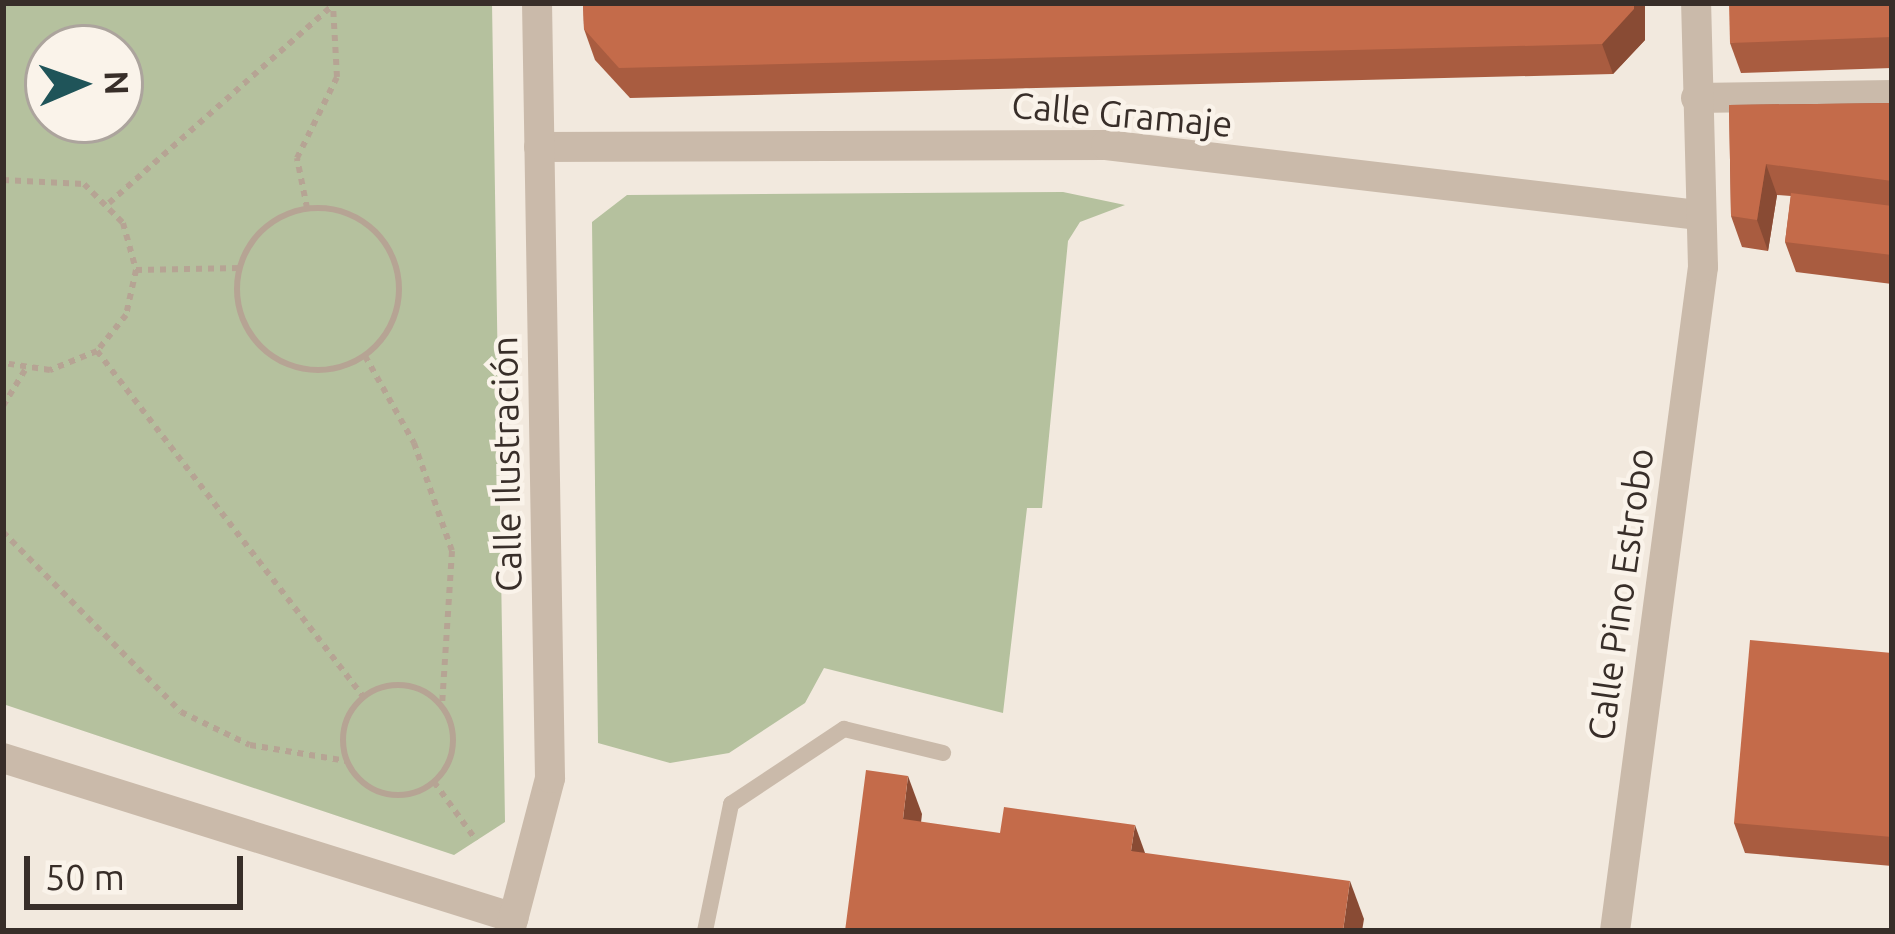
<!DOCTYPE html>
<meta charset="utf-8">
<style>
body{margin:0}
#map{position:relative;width:1895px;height:934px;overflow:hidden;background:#f2e9de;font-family:Ubuntu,sans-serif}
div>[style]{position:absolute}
.green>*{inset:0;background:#b5c19e}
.path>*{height:6px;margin-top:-3px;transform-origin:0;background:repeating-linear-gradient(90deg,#b6a494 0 6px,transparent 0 12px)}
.path>.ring{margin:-3px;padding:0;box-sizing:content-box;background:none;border:6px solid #b6a494;border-radius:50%}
.service>*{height:16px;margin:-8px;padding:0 8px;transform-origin:8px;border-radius:8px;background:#cabaaa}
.minor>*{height:30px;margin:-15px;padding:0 15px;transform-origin:15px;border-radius:15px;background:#cabaaa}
.wall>*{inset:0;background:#a95c40}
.shaded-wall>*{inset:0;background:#894b34}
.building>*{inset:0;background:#c46b4a}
span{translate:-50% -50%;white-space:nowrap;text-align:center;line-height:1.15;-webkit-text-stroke:9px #faf3ea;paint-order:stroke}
.street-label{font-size:36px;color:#382e29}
.frame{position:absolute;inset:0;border:6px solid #382e29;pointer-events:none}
.north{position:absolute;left:24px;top:24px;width:120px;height:120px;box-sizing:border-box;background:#faf3ea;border:3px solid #aca49d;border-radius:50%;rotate:88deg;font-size:33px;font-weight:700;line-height:48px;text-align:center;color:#382e29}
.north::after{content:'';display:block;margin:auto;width:42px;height:54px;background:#1f5459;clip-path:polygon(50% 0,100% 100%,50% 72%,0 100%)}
.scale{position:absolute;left:24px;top:856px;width:219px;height:54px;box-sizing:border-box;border:6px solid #382e29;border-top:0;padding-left:15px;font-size:36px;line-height:42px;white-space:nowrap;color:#382e29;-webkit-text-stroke:9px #faf3ea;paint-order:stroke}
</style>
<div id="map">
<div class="green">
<i style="clip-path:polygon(evenodd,3px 3px,492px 3px,505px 822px,454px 855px,3px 704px,3px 3px,48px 48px,120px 48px,120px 120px,48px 120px,48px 48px)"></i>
<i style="clip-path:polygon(1063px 192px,1125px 205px,1080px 222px,1068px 241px,1042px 508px,1027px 508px,1003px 713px,824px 668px,805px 703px,729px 753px,670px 763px,598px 743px,592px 222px,627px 195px)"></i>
</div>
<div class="path">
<i style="left:3px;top:180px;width:81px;rotate:2.8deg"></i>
<i style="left:84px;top:184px;width:55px;rotate:45deg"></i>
<i style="left:123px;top:223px;width:49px;rotate:74.5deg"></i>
<i style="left:136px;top:270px;width:46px;rotate:102.5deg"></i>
<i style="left:126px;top:315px;width:46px;rotate:128.9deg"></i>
<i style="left:97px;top:351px;width:51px;rotate:158deg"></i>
<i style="left:50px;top:370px;width:48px;rotate:-171.5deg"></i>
<i style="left:109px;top:203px;width:302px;rotate:-41.5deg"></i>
<i style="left:307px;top:208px;width:51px;rotate:-101.3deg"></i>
<i style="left:297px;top:158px;width:90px;rotate:-63.7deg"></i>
<i style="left:337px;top:77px;width:71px;rotate:-93.2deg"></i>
<i class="ring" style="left:237px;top:208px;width:156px;height:156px"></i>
<i style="left:136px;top:270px;width:104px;rotate:-1.1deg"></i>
<i style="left:97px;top:351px;width:436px;rotate:52.4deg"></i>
<i style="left:365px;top:356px;width:100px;rotate:60.6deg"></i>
<i style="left:414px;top:443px;width:114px;rotate:70.6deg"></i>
<i style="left:452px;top:551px;width:155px;rotate:93.7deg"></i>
<i style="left:3px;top:406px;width:42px;rotate:-58.6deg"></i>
<i style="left:3px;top:532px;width:253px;rotate:45.3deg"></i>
<i style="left:181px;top:712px;width:76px;rotate:25.6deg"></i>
<i style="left:250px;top:745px;width:98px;rotate:9.4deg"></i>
<i class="ring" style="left:343px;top:685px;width:104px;height:104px"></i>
<i style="left:434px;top:782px;width:72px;rotate:54.1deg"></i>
</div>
<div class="service">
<i style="left:705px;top:931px;width:130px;rotate:-78.4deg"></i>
<i style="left:731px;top:804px;width:136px;rotate:-33.6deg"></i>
<i style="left:844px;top:729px;width:102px;rotate:13.6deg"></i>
</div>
<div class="minor">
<i style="left:1696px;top:98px;width:196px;rotate:-0.9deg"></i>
<i style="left:539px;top:147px;width:567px;rotate:-0.2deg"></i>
<i style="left:1106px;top:145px;width:595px;rotate:6.75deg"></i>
<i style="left:3px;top:758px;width:535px;rotate:17.39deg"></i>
<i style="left:510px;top:931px;width:158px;rotate:-75.3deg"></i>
<i style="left:550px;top:778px;width:775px;rotate:-90.96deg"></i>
<i style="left:1615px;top:931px;width:670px;rotate:-82.45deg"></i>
<i style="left:1703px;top:267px;width:264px;rotate:-91.5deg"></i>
</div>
<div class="wall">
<i style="clip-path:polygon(583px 3px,1645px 3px,1645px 40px,1613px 74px,630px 98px,595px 60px,584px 29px)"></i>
<i style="clip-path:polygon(1892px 3px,1892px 68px,1741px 73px,1730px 43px)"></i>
<i style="clip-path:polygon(1892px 103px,1892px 284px,1796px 272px,1785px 242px,1791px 196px,1777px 195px,1768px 251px,1742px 247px,1731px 216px,1729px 105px)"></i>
<i style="clip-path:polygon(1892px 653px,1892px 866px,1745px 853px,1734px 823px)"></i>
</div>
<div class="shaded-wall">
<i style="clip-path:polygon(1634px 3px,1645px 3px,1645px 40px,1613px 74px,1602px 44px)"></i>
<i style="clip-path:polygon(1766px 164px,1777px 195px,1768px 251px,1757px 220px)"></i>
<i style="clip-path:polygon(908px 776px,922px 814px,917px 858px,903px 819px)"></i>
<i style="clip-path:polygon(1135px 825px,1149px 864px,1131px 851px)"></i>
<i style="clip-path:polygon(1350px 881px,1364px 919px,1362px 931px,1343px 931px)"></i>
</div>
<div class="building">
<i style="clip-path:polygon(583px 3px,1634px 3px,1634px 9px,1602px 44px,619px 68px,584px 29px)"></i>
<i style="clip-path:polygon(1729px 3px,1892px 3px,1892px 37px,1730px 43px)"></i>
<i style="clip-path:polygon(1892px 103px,1892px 181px,1766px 164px,1757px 220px,1731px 216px,1729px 105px)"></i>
<i style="clip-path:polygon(1791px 193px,1892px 206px,1892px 255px,1785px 242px)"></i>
<i style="clip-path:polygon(1750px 640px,1892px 653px,1892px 837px,1734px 823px)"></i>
<i style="clip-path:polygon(866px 770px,908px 776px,903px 819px,1000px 833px,1004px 807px,1135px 825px,1131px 851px,1350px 881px,1343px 931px,845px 931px)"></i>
</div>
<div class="street-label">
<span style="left:1122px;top:114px;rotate:5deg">Calle Gramaje</span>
<span style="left:506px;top:464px;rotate:-91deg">Calle Ilustración</span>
<span style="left:1620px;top:594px;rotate:-82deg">Calle Pino Estrobo</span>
</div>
<div class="frame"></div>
<div class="north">N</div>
<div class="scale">50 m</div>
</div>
